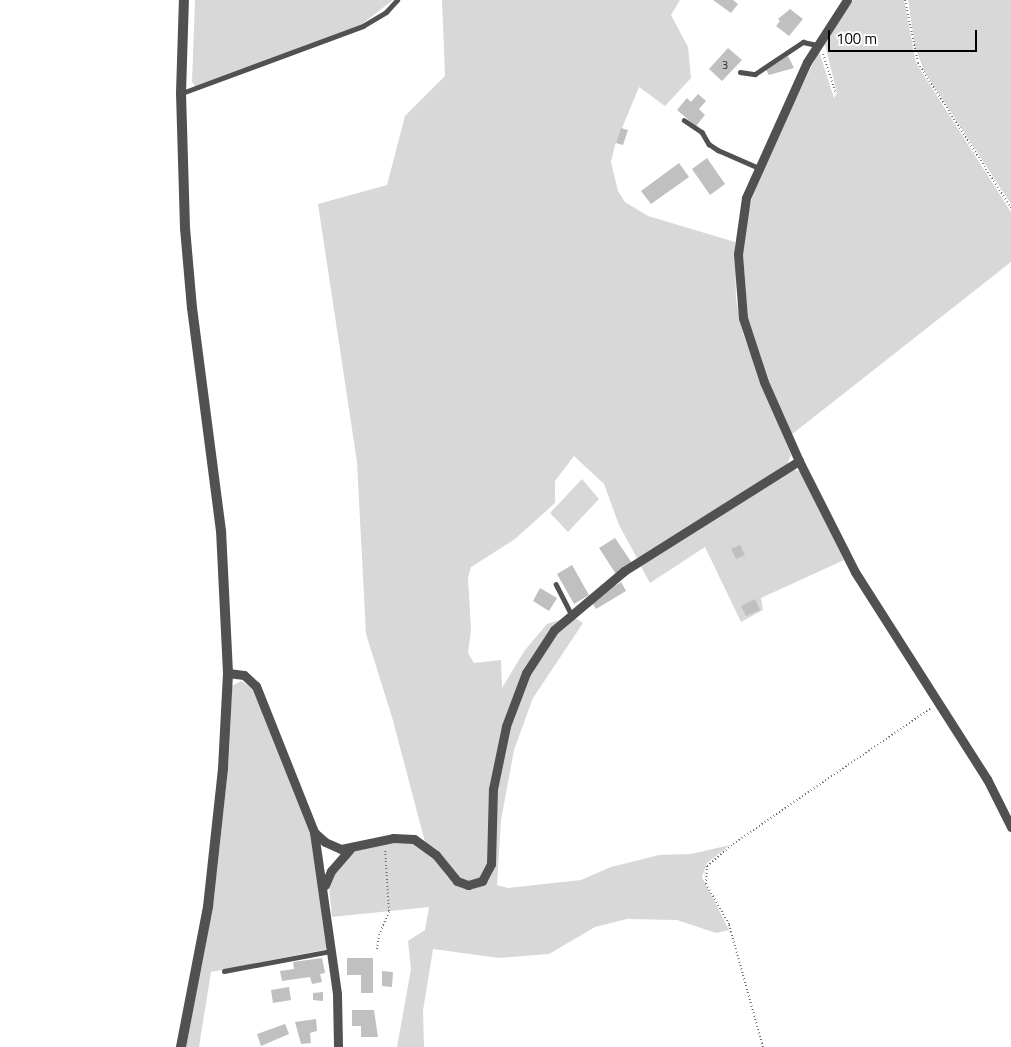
<!DOCTYPE html>
<style>
body{margin:0}
#map{position:relative;width:1011px;height:1047px;overflow:hidden;background:#fff;font-family:"Titillium Web",sans-serif}
div>[style]{position:absolute}
.green>*{inset:0;background:#d8d8d8}
.building>*{inset:0;background:#c0c0c0}
.path>*{height:2px;margin-top:-1px;transform-origin:0;background:repeating-linear-gradient(90deg,#737373 0 1px,transparent 0 3.5px)}
.service>*{height:4.5px;margin:-2.25px;padding:0 2.25px;transform-origin:2.25px;border-radius:2.25px;background:#515151}
.minor>*{height:9px;margin:-4.5px;padding:0 4.5px;transform-origin:4.5px;border-radius:4.5px;background:#515151}
.tertiary>*{height:10px;margin:-5px;padding:0 5px;transform-origin:5px;border-radius:5px;background:#515151}
span{translate:-50% -50%;white-space:nowrap;text-align:center;line-height:1.15;-webkit-text-stroke:4.5px #fff;paint-order:stroke}
.number-label{font-size:11px;color:#303030}
.number-label span{-webkit-text-stroke-width:0}
.scale{position:absolute;left:828px;top:30px;width:149px;height:22px;box-sizing:border-box;border:2px solid #000;border-top:0;padding-left:6px;font-size:15px;line-height:18px;white-space:nowrap;color:#000;-webkit-text-stroke:4px #fff;paint-order:stroke}
</style>
<div id="map">
<div class="green">
<i style="clip-path:polygon(195px 0,393px 0,358px 27px,196px 87px,192px 82px)"></i>
<i style="clip-path:polygon(442px 0,680px 0,671px 15px,688px 47px,691px 78px,665px 106px,639px 87px,615px 145px,611px 162px,618px 191px,625px 202px,648px 216px,735px 242px,736px 299px,743px 334px,791px 455px,787px 465px,638px 560px,619px 525px,604px 484px,574px 456px,555px 481px,555px 503px,515px 539px,471px 567px,468px 578px,471px 630px,468px 653px,474px 663px,501px 660px,502px 688px,525px 650px,547px 624px,572px 616px,583px 623px,533px 698px,514px 750px,501px 820px,497px 885px,508px 888px,581px 880px,611px 867px,659px 855px,691px 854px,730px 845px,707px 863px,702px 877px,729px 930px,716px 933px,677px 920px,627px 919px,595px 927px,549px 954px,499px 958px,433px 949px,423px 1011px,424px 1047px,397px 1047px,411px 969px,408px 941px,425px 930px,429px 907px,332px 917px,329px 886px,335px 870px,347px 854px,361px 847px,391px 841px,413px 842px,432px 855px,448px 878px,454px 876px,425px 842px,392px 717px,366px 634px,357px 462px,318px 204px,387px 185px,405px 116px,445px 76px)"></i>
<i style="clip-path:polygon(853px 0,904px 0,916px 63px,1011px 212px,1011px 262px,791px 435px,762px 372px,748px 321px,742px 240px,756px 181px,819px 51px,834px 98px,837px 93px,824px 41px)"></i>
<i style="clip-path:polygon(908px 0,1011px 0,1011px 204px,924px 71px,915px 47px)"></i>
<i style="clip-path:polygon(794px 470px,800px 471px,844px 560px,761px 598px,763px 610px,741px 622px,705px 547px,650px 583px,640px 565px)"></i>
<i style="clip-path:polygon(582px 479px,599px 499px,568px 532px,550px 513px)"></i>
<i style="clip-path:polygon(241px 681px,253px 688px,307px 819px,314px 846px,328px 949px,211px 972px,199px 1047px,186px 1047px,214px 898px,229px 760px,232px 686px)"></i>
</div>
<div class="building">
<i style="clip-path:polygon(713px 0,733px 0,738px 4px,731px 13px)"></i>
<i style="clip-path:polygon(790px 9px,803px 19px,789px 36px,776px 26px,780px 21px,778px 19px)"></i>
<i style="clip-path:polygon(728px 48px,742px 60px,722px 81px,709px 69px)"></i>
<i style="clip-path:polygon(788px 56px,794px 68px,769px 75px,766px 70px)"></i>
<i style="clip-path:polygon(698px 94px,706px 101px,699px 109px,705px 115px,696px 126px,677px 110px,687px 98px,691px 102px)"></i>
<i style="clip-path:polygon(621px 128px,628px 130px,623px 145px,616px 143px)"></i>
<i style="clip-path:polygon(707px 158px,725px 184px,710px 195px,692px 169px)"></i>
<i style="clip-path:polygon(679px 163px,689px 177px,651px 204px,641px 191px)"></i>
<i style="clip-path:polygon(615px 538px,632px 563px,616px 574px,599px 548px)"></i>
<i style="clip-path:polygon(740px 545px,745px 555px,736px 559px,731px 549px)"></i>
<i style="clip-path:polygon(572px 565px,589px 595px,574px 604px,557px 574px)"></i>
<i style="clip-path:polygon(621px 582px,626px 591px,596px 609px,591px 601px)"></i>
<i style="clip-path:polygon(540px 588px,557px 598px,549px 611px,533px 601px)"></i>
<i style="clip-path:polygon(755px 599px,760px 610px,746px 616px,741px 606px)"></i>
<i style="clip-path:polygon(322px 958px,325px 973px,320px 974px,322px 982px,312px 984px,310px 977px,282px 981px,280px 971px,294px 969px,293px 962px)"></i>
<i style="clip-path:polygon(347px 958px,373px 958px,373px 993px,361px 993px,361px 975px,347px 975px)"></i>
<i style="clip-path:polygon(382px 971px,393px 972px,392px 987px,382px 986px)"></i>
<i style="clip-path:polygon(289px 987px,291px 1000px,273px 1003px,271px 990px)"></i>
<i style="clip-path:polygon(323px 992px,323px 1001px,313px 1000px,313px 993px)"></i>
<i style="clip-path:polygon(352px 1010px,374px 1010px,378px 1037px,361px 1037px,361px 1026px,352px 1026px)"></i>
<i style="clip-path:polygon(316px 1019px,317px 1031px,310px 1033px,311px 1043px,301px 1044px,295px 1022px)"></i>
<i style="clip-path:polygon(285px 1024px,289px 1034px,261px 1046px,257px 1034px)"></i>
</div>
<div class="path">
<i style="left:905px;top:0;width:64px;rotate:78.3deg"></i>
<i style="left:918px;top:63px;width:172px;rotate:57.3deg"></i>
<i style="left:823px;top:54px;width:40px;rotate:72deg"></i>
<i style="left:377px;top:949px;width:14px;rotate:-82deg"></i>
<i style="left:379px;top:935px;width:26px;rotate:-67deg"></i>
<i style="left:389px;top:911px;width:62px;rotate:-93.7deg"></i>
<i style="left:763px;top:1047px;width:128px;rotate:-105.5deg"></i>
<i style="left:729px;top:924px;width:46px;rotate:-119.9deg"></i>
<i style="left:706px;top:884px;width:18px;rotate:-87deg"></i>
<i style="left:707px;top:866px;width:34px;rotate:-40deg"></i>
<i style="left:733px;top:844px;width:240px;rotate:-34.5deg"></i>
</div>
<div class="service">
<i style="left:740px;top:72px;width:15px;rotate:8deg"></i>
<i style="left:755px;top:74px;width:58px;rotate:-33.7deg"></i>
<i style="left:803px;top:42px;width:14px;rotate:12deg"></i>
<i style="left:182px;top:93px;width:193px;rotate:-20.3deg"></i>
<i style="left:363px;top:26px;width:27px;rotate:-31deg"></i>
<i style="left:386px;top:12px;width:16px;rotate:-47deg"></i>
<i style="left:684px;top:120px;width:22px;rotate:34deg"></i>
<i style="left:702px;top:132px;width:14px;rotate:60deg"></i>
<i style="left:709px;top:144px;width:11px;rotate:34deg"></i>
<i style="left:718px;top:150px;width:45px;rotate:23.7deg"></i>
<i style="left:556px;top:584px;width:33px;rotate:63deg"></i>
<i style="left:224px;top:971px;width:109px;rotate:-10.6deg"></i>
</div>
<div class="minor">
<i style="left:847px;top:0;width:74px;rotate:122.8deg"></i>
<i style="left:807px;top:62px;width:149px;rotate:114.2deg"></i>
<i style="left:746px;top:198px;width:57px;rotate:98.1deg"></i>
<i style="left:738px;top:254px;width:64px;rotate:85.5deg"></i>
<i style="left:743px;top:318px;width:67px;rotate:71.8deg"></i>
<i style="left:764px;top:382px;width:86px;rotate:66.1deg"></i>
<i style="left:799px;top:461px;width:124px;rotate:63.2deg"></i>
<i style="left:855px;top:572px;width:246px;rotate:57.5deg"></i>
<i style="left:987px;top:779px;width:54px;rotate:63.4deg"></i>
<i style="left:228px;top:673px;width:16px;rotate:7deg"></i>
<i style="left:244px;top:675px;width:16px;rotate:43deg"></i>
<i style="left:256px;top:686px;width:157px;rotate:68.3deg"></i>
<i style="left:314px;top:832px;width:164px;rotate:81.9deg"></i>
<i style="left:337px;top:994px;width:53px;rotate:88.9deg"></i>
<i style="left:314px;top:832px;width:15px;rotate:42deg"></i>
<i style="left:325px;top:842px;width:17px;rotate:24deg"></i>
<i style="left:341px;top:849px;width:53px;rotate:-11.9deg"></i>
<i style="left:393px;top:838px;width:21px;rotate:3deg"></i>
<i style="left:414px;top:839px;width:27px;rotate:36deg"></i>
<i style="left:436px;top:855px;width:33px;rotate:51deg"></i>
<i style="left:457px;top:881px;width:12px;rotate:20deg"></i>
<i style="left:468px;top:885px;width:15px;rotate:-16deg"></i>
<i style="left:482px;top:881px;width:19px;rotate:-62deg"></i>
<i style="left:491px;top:864px;width:75px;rotate:-88.5deg"></i>
<i style="left:493px;top:789px;width:64px;rotate:-78.3deg"></i>
<i style="left:506px;top:726px;width:57px;rotate:-69.3deg"></i>
<i style="left:526px;top:673px;width:51px;rotate:-56.9deg"></i>
<i style="left:554px;top:630px;width:92px;rotate:-40.1deg"></i>
<i style="left:624px;top:571px;width:207px;rotate:-32.2deg"></i>
<i style="left:325px;top:885px;width:15px;rotate:-67deg"></i>
<i style="left:331px;top:871px;width:29px;rotate:-49deg"></i>
</div>
<div class="tertiary">
<i style="left:181px;top:1047px;width:143px;rotate:-79.1deg"></i>
<i style="left:208px;top:907px;width:139px;rotate:-83.8deg"></i>
<i style="left:223px;top:769px;width:96px;rotate:-87deg"></i>
<i style="left:228px;top:673px;width:142px;rotate:-92.8deg"></i>
<i style="left:221px;top:531px;width:225px;rotate:-97.4deg"></i>
<i style="left:192px;top:308px;width:80px;rotate:-95deg"></i>
<i style="left:185px;top:228px;width:135px;rotate:-91.7deg"></i>
<i style="left:181px;top:93px;width:93px;rotate:-88.2deg"></i>
</div>
<div class="number-label">
<span style="left:725px;top:65px">3</span>
</div>
<div class="scale">100 m</div>
</div>
